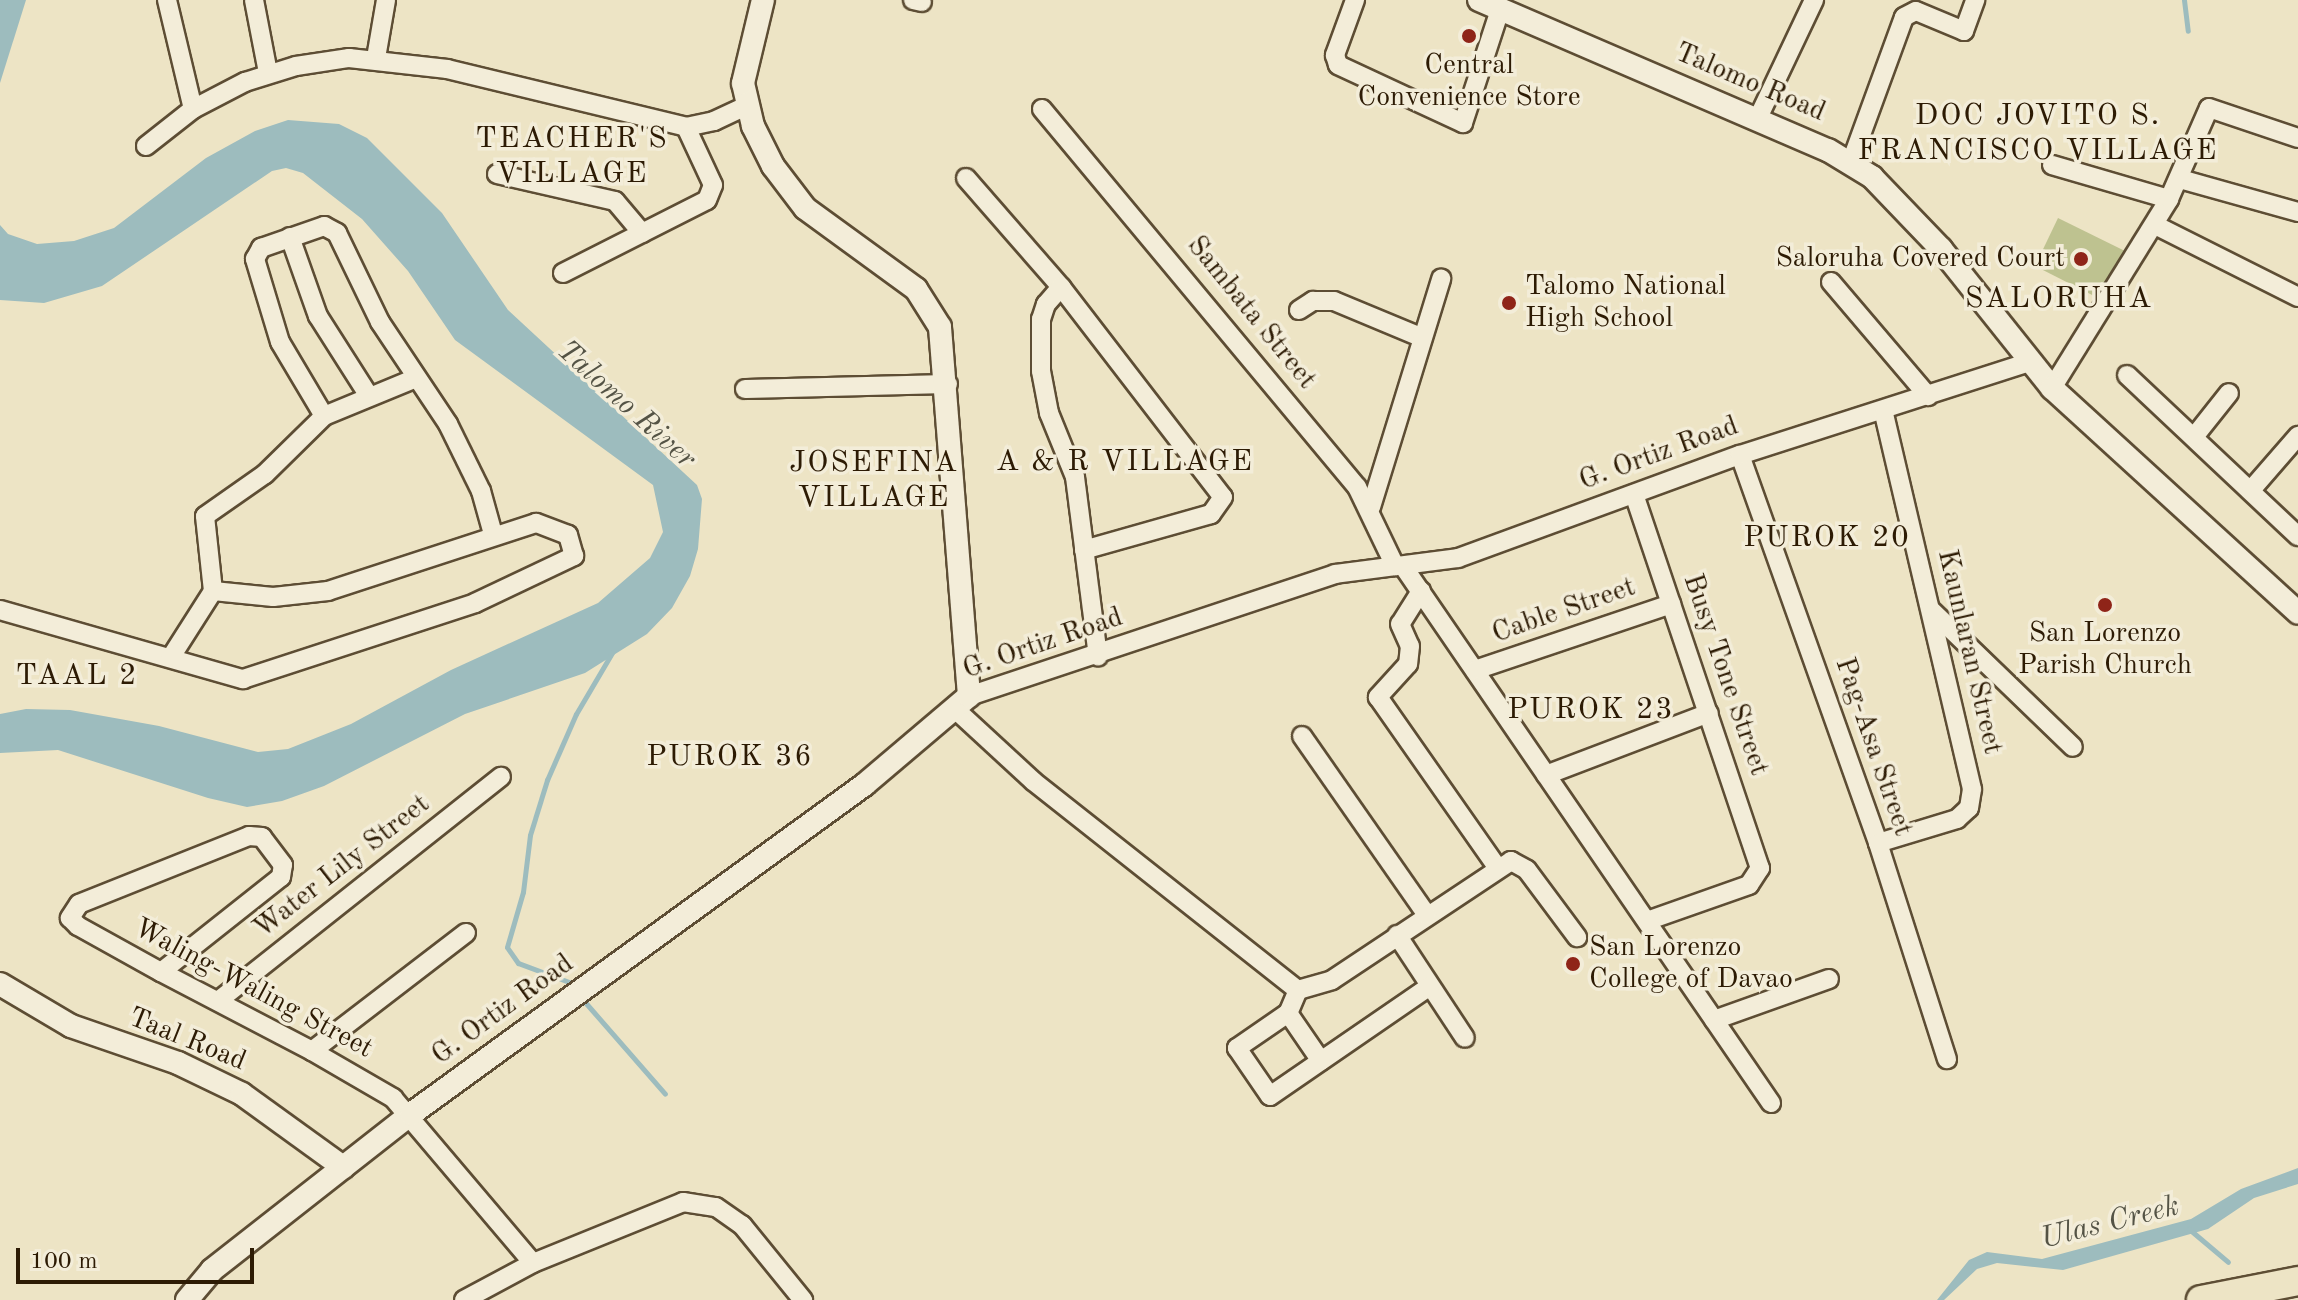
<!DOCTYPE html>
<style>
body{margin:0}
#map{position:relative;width:2298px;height:1300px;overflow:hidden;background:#ede4c5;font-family:"Old Standard TT",serif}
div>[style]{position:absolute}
.green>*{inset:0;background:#bec290}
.water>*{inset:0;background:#9dbcbe}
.stream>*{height:5px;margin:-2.5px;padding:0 2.5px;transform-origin:2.5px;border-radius:2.5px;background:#9dbcbe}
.roads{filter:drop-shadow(2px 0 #5d4d34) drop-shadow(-2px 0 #5d4d34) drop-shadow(0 2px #5d4d34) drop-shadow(0 -2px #5d4d34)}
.minor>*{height:18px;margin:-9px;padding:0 9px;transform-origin:9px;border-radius:9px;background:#f3edd9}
.tertiary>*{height:22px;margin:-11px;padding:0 11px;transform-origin:11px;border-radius:11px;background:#f3edd9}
.trunk>*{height:28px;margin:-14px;padding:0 14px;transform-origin:14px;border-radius:14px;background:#ede4c5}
.dots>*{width:22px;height:22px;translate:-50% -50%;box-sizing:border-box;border:4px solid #f3edd9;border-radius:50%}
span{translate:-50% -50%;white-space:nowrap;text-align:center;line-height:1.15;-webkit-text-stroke:7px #f3edd9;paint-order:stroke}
.poi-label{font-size:28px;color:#2d1b04}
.right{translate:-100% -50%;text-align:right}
.left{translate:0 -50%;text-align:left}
.street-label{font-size:28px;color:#2d1b04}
.neighbourhood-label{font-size:30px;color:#2d1b04;letter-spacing:2px}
.water-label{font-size:30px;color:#545345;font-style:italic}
.scale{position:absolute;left:16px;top:1248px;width:238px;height:36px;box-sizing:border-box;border:4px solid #2d1b04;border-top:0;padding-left:10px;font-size:24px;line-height:28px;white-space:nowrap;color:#2d1b04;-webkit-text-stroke:6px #f3edd9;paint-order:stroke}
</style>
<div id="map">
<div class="green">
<i style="clip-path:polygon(2058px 218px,2127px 252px,2102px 300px,2035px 266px)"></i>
</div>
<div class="water">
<i style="clip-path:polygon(0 0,26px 0,0 83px)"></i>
<i style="clip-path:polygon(288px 120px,339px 124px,367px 138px,442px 213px,508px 310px,697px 485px,702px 499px,698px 549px,690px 576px,672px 608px,647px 634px,585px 673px,465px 714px,324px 786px,282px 801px,247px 807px,208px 798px,58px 750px,0 753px,0 714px,26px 709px,70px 710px,159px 726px,258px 752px,288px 749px,351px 724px,451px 670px,598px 603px,650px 558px,663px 532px,653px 485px,455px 340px,408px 271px,362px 219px,303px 173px,286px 168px,272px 171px,102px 286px,44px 303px,0 300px,0 225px,8px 234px,37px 244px,74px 241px,114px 228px,206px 158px,255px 131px)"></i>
<i style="clip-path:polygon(2298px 1168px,2298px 1184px,2254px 1198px,2208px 1229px,2063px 1270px,1997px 1263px,1977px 1269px,1944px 1300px,1937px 1300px,1969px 1260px,1987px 1252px,2042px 1259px,2191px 1219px,2241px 1189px)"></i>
</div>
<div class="stream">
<i style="left:2184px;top:0;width:31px;rotate:83deg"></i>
<i style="left:569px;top:982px;width:54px;rotate:-159.6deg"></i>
<i style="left:518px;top:963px;width:19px;rotate:-125deg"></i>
<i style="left:507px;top:947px;width:57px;rotate:-73.8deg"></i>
<i style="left:523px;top:892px;width:57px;rotate:-83deg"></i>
<i style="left:530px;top:835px;width:58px;rotate:-72.8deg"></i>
<i style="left:547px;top:780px;width:72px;rotate:-66.3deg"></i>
<i style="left:576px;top:714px;width:71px;rotate:-59.5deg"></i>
<i style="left:584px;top:1001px;width:123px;rotate:48.9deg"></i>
<i style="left:2189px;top:1229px;width:51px;rotate:40.2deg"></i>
</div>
<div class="roads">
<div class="minor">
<i style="left:167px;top:0;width:112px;rotate:76.6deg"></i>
<i style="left:254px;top:0;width:74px;rotate:79.1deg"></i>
<i style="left:913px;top:0;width:9px;rotate:13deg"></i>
<i style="left:1355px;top:0;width:59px;rotate:110deg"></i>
<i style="left:1335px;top:55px;width:10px;rotate:73deg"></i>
<i style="left:1338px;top:65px;width:138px;rotate:24.9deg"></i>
<i style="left:1463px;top:123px;width:119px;rotate:-71.9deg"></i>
<i style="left:376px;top:58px;width:59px;rotate:-80.2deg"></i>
<i style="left:1042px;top:109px;width:492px;rotate:50.2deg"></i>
<i style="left:1357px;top:487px;width:88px;rotate:64.3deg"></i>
<i style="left:1758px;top:118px;width:131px;rotate:-64.6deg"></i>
<i style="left:146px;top:146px;width:60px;rotate:-38.2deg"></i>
<i style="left:193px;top:109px;width:59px;rotate:-27.4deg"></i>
<i style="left:245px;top:82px;width:53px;rotate:-17.4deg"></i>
<i style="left:296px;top:66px;width:54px;rotate:-8.6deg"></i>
<i style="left:349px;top:58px;width:99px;rotate:6.4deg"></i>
<i style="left:447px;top:69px;width:246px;rotate:13.6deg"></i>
<i style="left:686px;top:127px;width:29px;rotate:-12deg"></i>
<i style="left:714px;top:121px;width:35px;rotate:-25deg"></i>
<i style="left:1851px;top:162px;width:154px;rotate:-69.9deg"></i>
<i style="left:1904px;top:17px;width:13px;rotate:-27deg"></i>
<i style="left:1916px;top:11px;width:52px;rotate:22.6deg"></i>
<i style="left:1964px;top:31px;width:33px;rotate:-70deg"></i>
<i style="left:2052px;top:165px;width:122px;rotate:16.2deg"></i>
<i style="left:497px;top:174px;width:121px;rotate:12.9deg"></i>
<i style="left:615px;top:201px;width:42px;rotate:49.8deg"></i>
<i style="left:966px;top:178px;width:145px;rotate:48.9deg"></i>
<i style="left:1061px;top:287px;width:265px;rotate:52.4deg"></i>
<i style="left:1223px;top:497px;width:21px;rotate:125deg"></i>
<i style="left:1211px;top:514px;width:132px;rotate:164.2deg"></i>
<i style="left:2180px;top:179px;width:123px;rotate:15.6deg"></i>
<i style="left:2155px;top:225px;width:160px;rotate:26.7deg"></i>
<i style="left:290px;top:237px;width:84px;rotate:70.5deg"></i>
<i style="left:318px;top:316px;width:95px;rotate:57.5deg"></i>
<i style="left:563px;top:273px;width:161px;rotate:-26.9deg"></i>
<i style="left:707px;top:200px;width:16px;rotate:-68deg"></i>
<i style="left:713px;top:185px;width:64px;rotate:-115deg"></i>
<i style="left:1831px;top:282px;width:150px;rotate:49.6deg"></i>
<i style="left:1061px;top:287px;width:23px;rotate:131deg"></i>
<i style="left:1046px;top:304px;width:16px;rotate:108deg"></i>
<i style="left:1041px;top:319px;width:52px;rotate:90deg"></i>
<i style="left:1041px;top:371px;width:43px;rotate:79.2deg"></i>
<i style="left:1049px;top:413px;width:69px;rotate:67.9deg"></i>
<i style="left:1075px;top:477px;width:181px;rotate:82.7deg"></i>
<i style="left:1299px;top:310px;width:17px;rotate:-33deg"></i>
<i style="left:1313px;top:301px;width:21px"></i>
<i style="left:1334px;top:301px;width:96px;rotate:22.6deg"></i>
<i style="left:2127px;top:375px;width:235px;rotate:43.3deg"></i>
<i style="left:2052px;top:388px;width:222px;rotate:-58.2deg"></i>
<i style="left:2169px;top:199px;width:99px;rotate:-66.3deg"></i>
<i style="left:2209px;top:108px;width:94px;rotate:18.6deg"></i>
<i style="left:745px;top:389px;width:203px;rotate:-1.4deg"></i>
<i style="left:324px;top:416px;width:86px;rotate:-120.7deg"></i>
<i style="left:280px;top:342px;width:87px;rotate:-106.8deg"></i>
<i style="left:255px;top:259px;width:13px;rotate:-61deg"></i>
<i style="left:261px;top:248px;width:67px;rotate:-19.2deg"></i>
<i style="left:324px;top:226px;width:15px;rotate:28deg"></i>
<i style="left:337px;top:233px;width:99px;rotate:64.2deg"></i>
<i style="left:380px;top:322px;width:123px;rotate:56.3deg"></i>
<i style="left:448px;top:424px;width:75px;rotate:63.8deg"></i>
<i style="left:481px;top:491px;width:45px;rotate:74.4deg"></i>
<i style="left:2194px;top:437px;width:56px;rotate:-51.5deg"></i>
<i style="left:1740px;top:455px;width:412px;rotate:70.4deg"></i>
<i style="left:1878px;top:843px;width:227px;rotate:72.3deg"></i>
<i style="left:2251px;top:490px;width:72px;rotate:-49deg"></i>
<i style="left:1634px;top:494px;width:395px;rotate:71.4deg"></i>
<i style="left:1760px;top:868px;width:20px;rotate:123deg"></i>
<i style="left:1749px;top:885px;width:108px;rotate:160.6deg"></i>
<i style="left:1371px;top:507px;width:239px;rotate:-72.9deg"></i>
<i style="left:1403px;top:566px;width:651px;rotate:55.58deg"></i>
<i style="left:1421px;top:591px;width:39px;rotate:122deg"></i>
<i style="left:1400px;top:624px;width:24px;rotate:66deg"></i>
<i style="left:1410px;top:646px;width:18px;rotate:96deg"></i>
<i style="left:1408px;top:664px;width:45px;rotate:132.3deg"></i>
<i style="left:1378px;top:697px;width:208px;rotate:55deg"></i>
<i style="left:0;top:610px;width:253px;rotate:15.9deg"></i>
<i style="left:243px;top:679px;width:244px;rotate:-18.1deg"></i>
<i style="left:475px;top:603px;width:110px;rotate:-25.4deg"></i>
<i style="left:574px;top:556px;width:22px;rotate:-106deg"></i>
<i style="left:568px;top:535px;width:34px;rotate:-159deg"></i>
<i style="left:536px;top:523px;width:219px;rotate:161.9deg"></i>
<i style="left:328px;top:591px;width:55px;rotate:173.8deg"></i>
<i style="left:273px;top:597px;width:60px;rotate:-174.3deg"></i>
<i style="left:1931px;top:610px;width:197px;rotate:44deg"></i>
<i style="left:171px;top:657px;width:78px;rotate:-57.5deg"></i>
<i style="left:213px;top:591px;width:75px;rotate:-96.1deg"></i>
<i style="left:205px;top:516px;width:73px;rotate:-35deg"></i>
<i style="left:265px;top:474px;width:83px;rotate:-44.5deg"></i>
<i style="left:324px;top:416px;width:100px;rotate:-22.4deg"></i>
<i style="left:1475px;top:670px;width:207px;rotate:-18.6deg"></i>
<i style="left:969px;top:696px;width:386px;rotate:-18.4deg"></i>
<i style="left:1335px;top:574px;width:124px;rotate:-7.4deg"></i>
<i style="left:1458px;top:558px;width:300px;rotate:-20.1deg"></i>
<i style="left:1740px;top:455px;width:305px;rotate:-17.8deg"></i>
<i style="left:955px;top:709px;width:106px;rotate:42.7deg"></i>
<i style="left:1033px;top:781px;width:337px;rotate:38.3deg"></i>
<i style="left:1298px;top:990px;width:35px;rotate:-16deg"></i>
<i style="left:1332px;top:980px;width:215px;rotate:-33.6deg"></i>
<i style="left:1511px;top:861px;width:18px;rotate:29deg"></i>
<i style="left:1527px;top:870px;width:84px;rotate:53.3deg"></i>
<i style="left:1302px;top:736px;width:218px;rotate:55.1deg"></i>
<i style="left:1546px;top:775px;width:174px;rotate:-20.8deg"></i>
<i style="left:1878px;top:843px;width:83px;rotate:-16.9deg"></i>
<i style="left:1957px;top:819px;width:16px;rotate:-43deg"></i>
<i style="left:1969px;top:808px;width:19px;rotate:-81deg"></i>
<i style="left:1972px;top:789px;width:386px;rotate:-103.2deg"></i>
<i style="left:1397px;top:935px;width:123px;rotate:56.6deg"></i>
<i style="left:161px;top:972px;width:153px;rotate:-38.4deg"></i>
<i style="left:281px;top:877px;width:12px;rotate:-81deg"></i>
<i style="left:283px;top:865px;width:35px;rotate:-127deg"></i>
<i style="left:262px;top:837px;width:13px;rotate:-176deg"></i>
<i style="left:249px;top:836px;width:183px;rotate:158.2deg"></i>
<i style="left:79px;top:904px;width:17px;rotate:123deg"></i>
<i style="left:70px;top:918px;width:11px;rotate:45deg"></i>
<i style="left:78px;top:926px;width:95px;rotate:29deg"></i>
<i style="left:161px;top:972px;width:170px;rotate:27.6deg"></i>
<i style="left:312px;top:1051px;width:94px;rotate:30.1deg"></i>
<i style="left:393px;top:1098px;width:216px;rotate:49.7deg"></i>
<i style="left:1298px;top:990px;width:25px;rotate:113deg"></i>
<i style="left:1288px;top:1013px;width:62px;rotate:145.5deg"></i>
<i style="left:1237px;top:1048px;width:58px;rotate:55.5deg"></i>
<i style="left:1270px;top:1096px;width:194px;rotate:-34.5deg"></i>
<i style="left:218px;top:1001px;width:361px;rotate:-38.4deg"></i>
<i style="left:1288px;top:1013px;width:58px;rotate:55.5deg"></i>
<i style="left:1714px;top:1020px;width:122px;rotate:-19.6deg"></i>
<i style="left:312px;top:1051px;width:194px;rotate:-37.5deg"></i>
<i style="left:464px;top:1300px;width:78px;rotate:-28.2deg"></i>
<i style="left:533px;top:1263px;width:162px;rotate:-22.1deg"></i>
<i style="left:683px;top:1202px;width:33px;rotate:9deg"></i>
<i style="left:716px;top:1207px;width:32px;rotate:35deg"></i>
<i style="left:742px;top:1225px;width:97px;rotate:50.9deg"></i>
</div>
<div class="tertiary">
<i style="left:1479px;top:0;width:380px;rotate:23.3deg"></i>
<i style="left:1828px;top:150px;width:52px;rotate:31.5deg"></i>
<i style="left:1872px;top:177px;width:100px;rotate:46.2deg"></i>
<i style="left:1941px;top:249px;width:178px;rotate:51.4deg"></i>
<i style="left:2052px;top:388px;width:333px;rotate:42.4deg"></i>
<i style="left:0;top:984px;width:82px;rotate:30.6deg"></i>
<i style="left:71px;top:1026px;width:113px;rotate:19.1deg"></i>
<i style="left:178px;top:1063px;width:71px;rotate:25.8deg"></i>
<i style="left:242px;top:1094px;width:125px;rotate:35.9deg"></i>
<i style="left:187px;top:1300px;width:39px;rotate:-50deg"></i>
<i style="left:212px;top:1270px;width:253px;rotate:-38.1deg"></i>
<i style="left:411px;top:1114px;width:560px;rotate:-35.99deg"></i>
<i style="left:864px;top:785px;width:138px;rotate:-40.3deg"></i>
<i style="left:969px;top:696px;width:370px;rotate:-94.5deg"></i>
<i style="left:940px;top:327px;width:45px;rotate:-122.3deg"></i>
<i style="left:916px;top:289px;width:137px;rotate:-143.9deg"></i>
<i style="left:805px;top:208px;width:53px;rotate:-127.3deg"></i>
<i style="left:773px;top:166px;width:45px;rotate:-116.6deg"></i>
<i style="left:753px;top:126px;width:44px;rotate:-103.1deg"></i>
<i style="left:743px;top:83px;width:85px;rotate:-76.5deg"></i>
</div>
<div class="trunk">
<i style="left:2201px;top:1300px;width:99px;rotate:-11.1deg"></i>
</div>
</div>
<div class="dots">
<i style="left:1469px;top:36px;background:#8f2418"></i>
<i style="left:2081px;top:259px;background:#8f2418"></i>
<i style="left:1509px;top:303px;background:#8f2418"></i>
<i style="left:2105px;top:605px;background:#8f2418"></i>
<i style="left:1573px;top:964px;background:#8f2418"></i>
</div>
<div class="poi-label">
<span style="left:1469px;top:82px">Central<br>Convenience Store</span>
<span class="right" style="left:2065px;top:259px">Saloruha Covered Court</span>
<span class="left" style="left:1525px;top:303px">Talomo National<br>High School</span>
<span style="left:2105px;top:650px">San Lorenzo<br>Parish Church</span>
<span class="left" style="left:1589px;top:964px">San Lorenzo<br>College of Davao</span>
</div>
<div class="street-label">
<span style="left:1750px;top:83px;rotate:23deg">Talomo Road</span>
<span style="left:1251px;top:313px;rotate:51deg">Sambata Street</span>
<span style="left:1659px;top:454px;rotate:-20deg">G. Ortiz Road</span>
<span style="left:1564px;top:611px;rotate:-19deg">Cable Street</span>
<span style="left:1043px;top:644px;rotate:-19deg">G. Ortiz Road</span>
<span style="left:1969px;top:652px;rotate:77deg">Kaunlaran Street</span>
<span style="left:1725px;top:675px;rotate:71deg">Busy Tone Street</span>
<span style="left:1873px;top:747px;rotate:71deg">Pag-Asa Street</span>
<span style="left:342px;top:867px;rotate:-38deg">Water Lily Street</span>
<span style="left:253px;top:989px;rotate:28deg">Waling-Waling Street</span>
<span style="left:503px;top:1010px;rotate:-36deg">G. Ortiz Road</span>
<span style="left:187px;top:1040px;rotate:22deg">Taal Road</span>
</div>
<div class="neighbourhood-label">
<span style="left:2038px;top:133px">DOC JOVITO S.<br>FRANCISCO VILLAGE</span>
<span style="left:572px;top:156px">TEACHER'S<br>VILLAGE</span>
<span style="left:2059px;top:299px">SALORUHA</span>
<span style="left:1125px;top:462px">A &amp; R VILLAGE</span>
<span style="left:874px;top:480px">JOSEFINA<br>VILLAGE</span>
<span style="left:1827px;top:538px">PUROK 20</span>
<span style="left:77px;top:676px">TAAL 2</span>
<span style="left:1591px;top:710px">PUROK 23</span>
<span style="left:730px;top:757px">PUROK 36</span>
</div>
<div class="water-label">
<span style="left:626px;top:405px;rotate:42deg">Talomo River</span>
<span style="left:2110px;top:1223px;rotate:-14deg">Ulas Creek</span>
</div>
<div class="scale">100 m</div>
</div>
